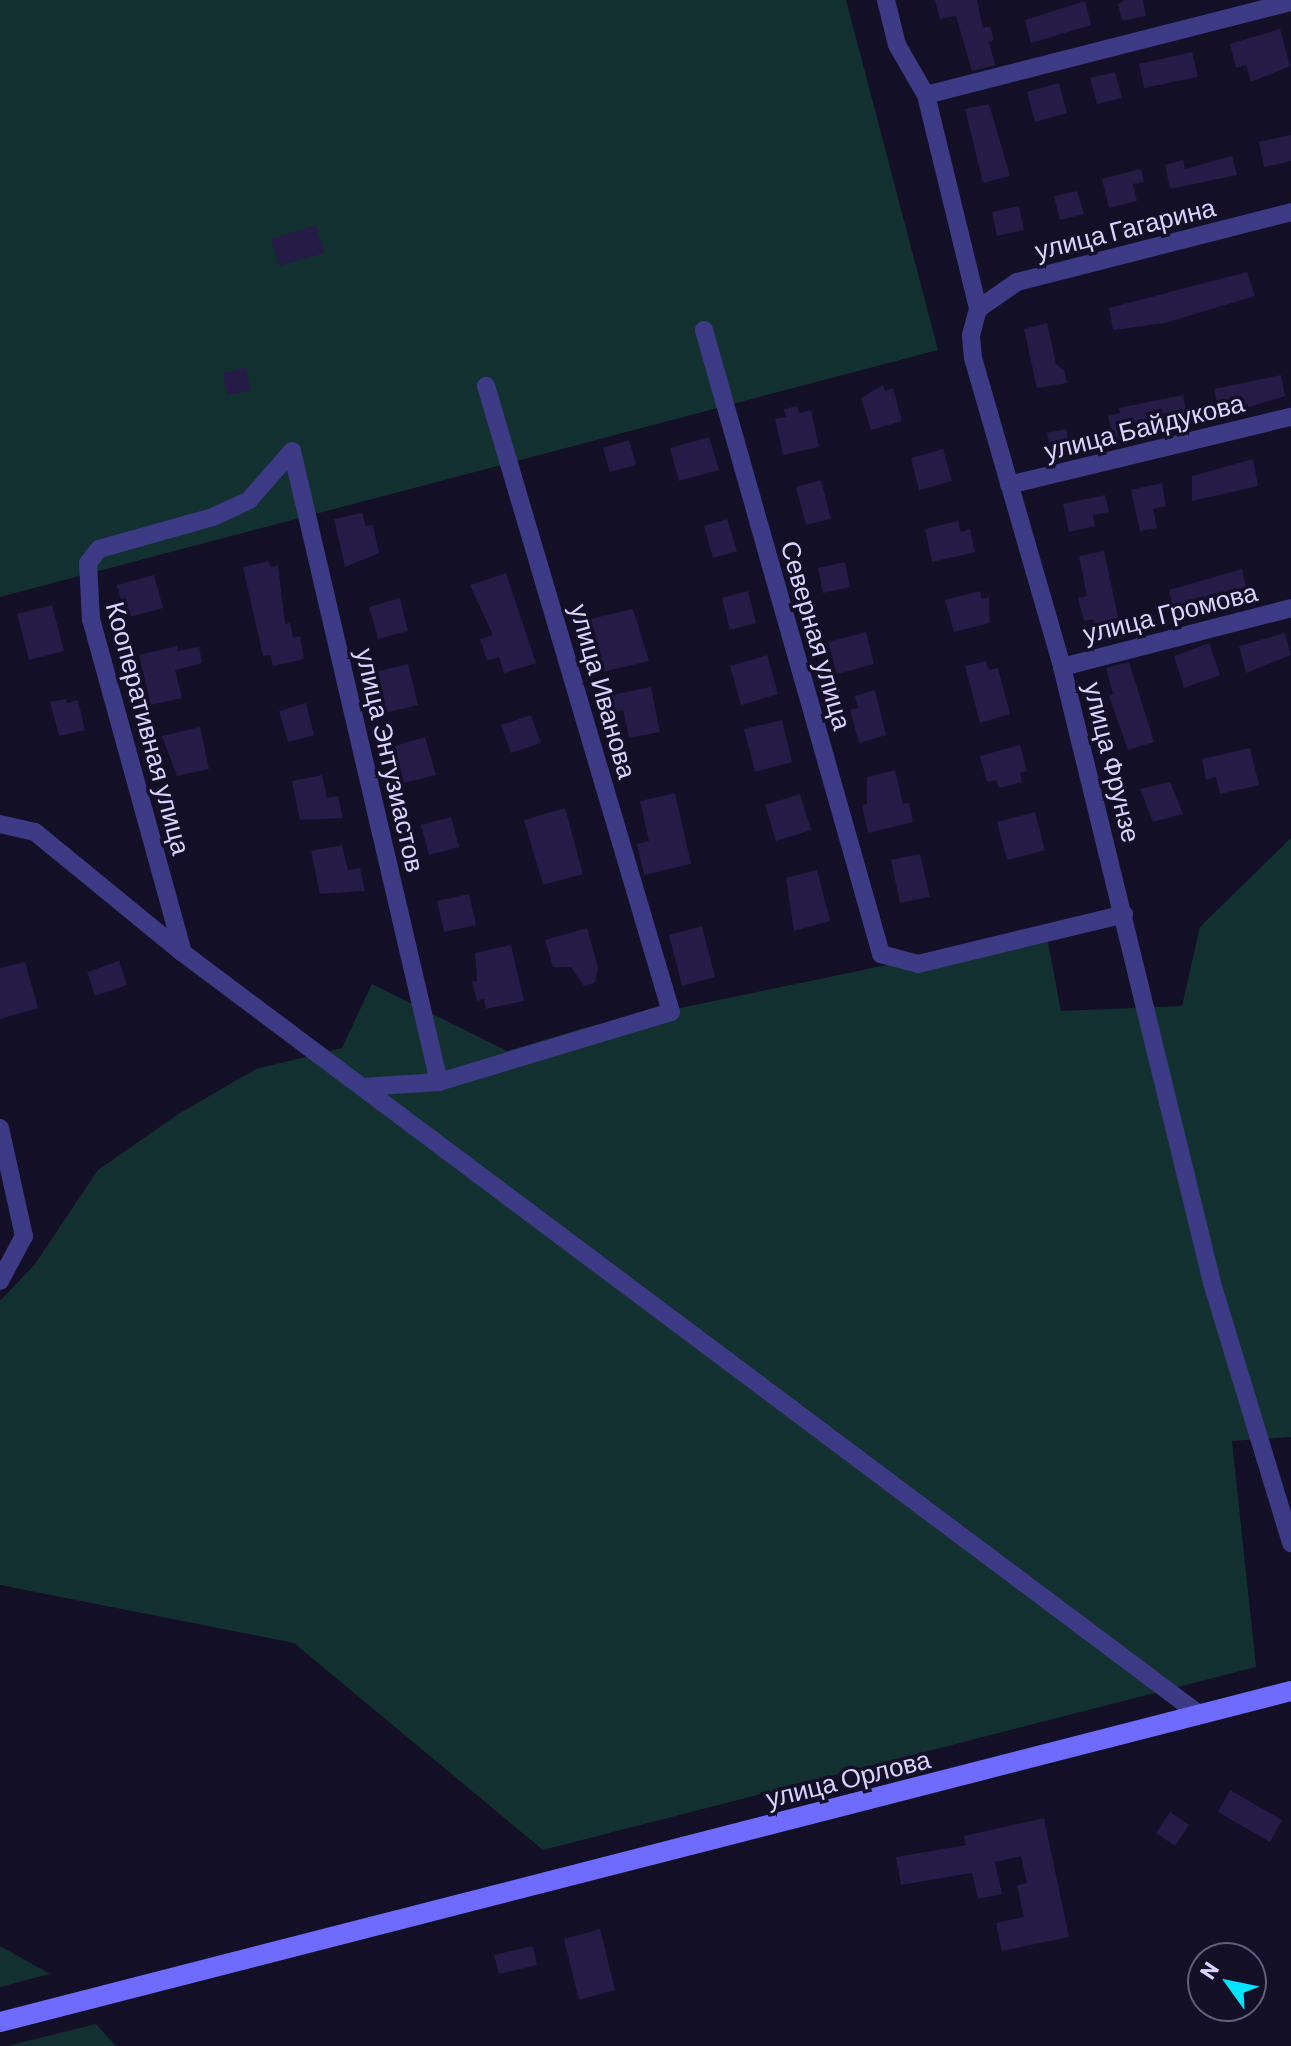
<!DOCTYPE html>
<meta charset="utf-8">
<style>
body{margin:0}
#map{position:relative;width:1291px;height:2046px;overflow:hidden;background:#130f26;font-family:Barlow,sans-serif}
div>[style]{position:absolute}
.green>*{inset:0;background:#12302f}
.building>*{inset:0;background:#241b47}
.street>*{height:18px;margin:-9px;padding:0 9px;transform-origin:9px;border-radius:9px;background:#3d3a85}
.secondary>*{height:20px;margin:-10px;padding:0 10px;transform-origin:10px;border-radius:10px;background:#6f6bff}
span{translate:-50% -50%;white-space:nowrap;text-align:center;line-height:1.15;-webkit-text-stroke:7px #130f26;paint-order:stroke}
.street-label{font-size:26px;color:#d9d4ff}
.north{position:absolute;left:1187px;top:1942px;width:80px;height:80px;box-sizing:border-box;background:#130f26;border:2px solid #625e7d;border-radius:50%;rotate:303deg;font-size:22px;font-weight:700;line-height:32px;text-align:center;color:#d9d4ff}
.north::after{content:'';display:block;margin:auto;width:28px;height:36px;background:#00e5ff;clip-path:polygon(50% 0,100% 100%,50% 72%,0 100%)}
</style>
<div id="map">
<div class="green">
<i style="clip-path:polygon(0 0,846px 0,938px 350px,0 597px)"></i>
<i style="clip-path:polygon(1291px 838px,1291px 1437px,1232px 1441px,1256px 1667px,543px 1850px,294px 1643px,0 1585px,0 1301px,35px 1264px,98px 1170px,180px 1113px,256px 1069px,342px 1048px,372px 984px,507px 1051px,584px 1028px,1046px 932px,1061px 1011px,1182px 1006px,1200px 927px)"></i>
<i style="clip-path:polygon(0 1946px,50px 1974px,0 1987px)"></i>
<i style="clip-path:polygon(96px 2024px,116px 2046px,7px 2046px)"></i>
</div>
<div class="building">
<i style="clip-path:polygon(935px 0,977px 0,983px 28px,990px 26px,994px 40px,989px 42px,995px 65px,972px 71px,956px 16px,940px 19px)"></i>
<i style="clip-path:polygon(1125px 0,1143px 0,1146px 16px,1122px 21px,1118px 4px)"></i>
<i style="clip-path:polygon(1085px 1px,1091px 25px,1031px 43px,1025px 20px)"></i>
<i style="clip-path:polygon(1280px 29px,1290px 66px,1251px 82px,1246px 65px,1236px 68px,1230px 44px)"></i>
<i style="clip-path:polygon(1192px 52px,1198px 77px,1144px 88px,1139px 64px)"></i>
<i style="clip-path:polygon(1115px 72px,1122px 98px,1097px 104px,1090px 78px)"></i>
<i style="clip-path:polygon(1059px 83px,1067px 113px,1035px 122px,1027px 92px)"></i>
<i style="clip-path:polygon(989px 104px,1010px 176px,983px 183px,965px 109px)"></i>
<i style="clip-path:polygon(1291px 135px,1291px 161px,1264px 167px,1259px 142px)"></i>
<i style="clip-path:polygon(1232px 156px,1237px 175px,1170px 189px,1165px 165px,1183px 160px,1185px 169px)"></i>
<i style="clip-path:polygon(1141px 169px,1144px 182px,1133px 184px,1137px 201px,1109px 208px,1102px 179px)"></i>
<i style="clip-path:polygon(1077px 191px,1084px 214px,1060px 220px,1054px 196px)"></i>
<i style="clip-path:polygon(1019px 206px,1024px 230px,997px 236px,992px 212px)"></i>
<i style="clip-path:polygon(316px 225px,324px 253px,279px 266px,271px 239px)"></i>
<i style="clip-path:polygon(1247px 272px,1255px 296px,1165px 323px,1113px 330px,1109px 308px)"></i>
<i style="clip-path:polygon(1047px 323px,1056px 364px,1064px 370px,1067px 383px,1037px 388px,1024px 329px)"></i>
<i style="clip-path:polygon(246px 368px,251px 390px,227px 395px,223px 373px)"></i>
<i style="clip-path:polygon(1281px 375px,1285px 396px,1220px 416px,1214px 389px)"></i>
<i style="clip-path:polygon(883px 385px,885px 391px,893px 388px,902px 421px,871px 430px,861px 398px)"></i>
<i style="clip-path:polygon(1183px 395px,1188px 421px,1115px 447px,1108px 416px,1120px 413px,1119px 408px)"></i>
<i style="clip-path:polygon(797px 406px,799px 413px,811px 410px,819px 447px,783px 455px,775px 419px,786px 417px,784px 409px)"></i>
<i style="clip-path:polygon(1066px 429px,1072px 455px,1053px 459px,1047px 433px)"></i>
<i style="clip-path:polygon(709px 437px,719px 470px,679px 481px,670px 448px)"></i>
<i style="clip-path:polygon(629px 440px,636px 465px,610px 472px,603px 448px)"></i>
<i style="clip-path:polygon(943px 449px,952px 481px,919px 490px,911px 458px)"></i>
<i style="clip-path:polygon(1253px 459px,1258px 486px,1192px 501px,1192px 476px)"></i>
<i style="clip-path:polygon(821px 480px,831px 519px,806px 525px,796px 487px)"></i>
<i style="clip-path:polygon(1162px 483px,1166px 506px,1153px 509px,1157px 528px,1140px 531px,1131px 490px)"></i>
<i style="clip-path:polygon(1105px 495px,1109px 512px,1093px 515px,1095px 526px,1069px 532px,1063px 504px)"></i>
<i style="clip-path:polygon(362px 513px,366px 526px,373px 525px,379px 553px,345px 567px,334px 519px)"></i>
<i style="clip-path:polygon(727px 519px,737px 551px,713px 558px,704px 526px)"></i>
<i style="clip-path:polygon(958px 521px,961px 532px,970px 529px,975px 552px,932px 562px,925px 529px)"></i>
<i style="clip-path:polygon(1104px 551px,1121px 631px,1098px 637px,1093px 619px,1084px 621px,1078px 598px,1087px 596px,1079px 556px)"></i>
<i style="clip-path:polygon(269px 561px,271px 567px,278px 565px,285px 624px,290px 623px,293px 638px,300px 636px,304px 659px,273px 666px,270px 655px,263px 656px,243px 567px)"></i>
<i style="clip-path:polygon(845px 562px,850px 587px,823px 593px,818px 568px)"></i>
<i style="clip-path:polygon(1242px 569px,1248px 596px,1174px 614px,1169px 590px)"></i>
<i style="clip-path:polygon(506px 573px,536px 663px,504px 673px,499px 657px,487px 661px,480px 639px,493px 635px,470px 585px)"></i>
<i style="clip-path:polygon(154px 575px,163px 608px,126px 618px,117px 585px)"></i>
<i style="clip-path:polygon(748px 591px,756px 623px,730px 630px,722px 598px)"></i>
<i style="clip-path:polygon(980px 591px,982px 599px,989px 597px,990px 623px,954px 632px,945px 600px)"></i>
<i style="clip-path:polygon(400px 598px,408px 631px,378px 639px,369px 607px)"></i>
<i style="clip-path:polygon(52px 605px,64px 651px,29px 660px,17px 614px)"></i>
<i style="clip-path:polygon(633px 609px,649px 661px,602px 672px,590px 619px)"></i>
<i style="clip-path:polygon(866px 632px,874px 664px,837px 674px,828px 642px)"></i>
<i style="clip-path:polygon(1285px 633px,1291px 655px,1246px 673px,1239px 646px)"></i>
<i style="clip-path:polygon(1209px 643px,1220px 675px,1184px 688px,1174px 656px)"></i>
<i style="clip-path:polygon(177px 646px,178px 651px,199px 647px,202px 663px,175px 670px,182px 698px,151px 705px,139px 655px)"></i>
<i style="clip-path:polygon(767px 655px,778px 694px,741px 705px,730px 666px)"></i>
<i style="clip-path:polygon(986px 661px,989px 670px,998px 668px,1010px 714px,980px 723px,965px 666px)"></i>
<i style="clip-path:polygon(1129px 662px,1154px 742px,1128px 750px,1109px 696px,1113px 694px,1106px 668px)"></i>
<i style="clip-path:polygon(408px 664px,418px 705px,385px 713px,375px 672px)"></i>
<i style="clip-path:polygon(651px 687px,660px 732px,629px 738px,623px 710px,615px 712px,612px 695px)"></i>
<i style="clip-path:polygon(875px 690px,886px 735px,859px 743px,850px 710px,858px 708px,855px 696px)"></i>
<i style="clip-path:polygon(66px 699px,67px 703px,78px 700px,85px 730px,59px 736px,50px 702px)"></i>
<i style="clip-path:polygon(306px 703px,314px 735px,288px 742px,279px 711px)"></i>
<i style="clip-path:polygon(531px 715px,541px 743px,511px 753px,501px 725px)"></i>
<i style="clip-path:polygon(782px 720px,792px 762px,755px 772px,744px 729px)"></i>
<i style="clip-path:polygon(200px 727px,209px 769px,177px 776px,162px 736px)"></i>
<i style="clip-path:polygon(425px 737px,436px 775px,404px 783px,394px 746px)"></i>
<i style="clip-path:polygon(1020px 745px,1027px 771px,1020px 773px,1022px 782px,999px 788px,996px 780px,987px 782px,980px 756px)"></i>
<i style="clip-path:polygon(1250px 748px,1259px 785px,1220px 794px,1216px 777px,1206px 780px,1202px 759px)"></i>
<i style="clip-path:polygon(895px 770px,903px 804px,909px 803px,913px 822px,868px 833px,862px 805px,867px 804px,867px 777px)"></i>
<i style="clip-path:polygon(322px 775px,327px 798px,338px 796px,343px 818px,300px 820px,292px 781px)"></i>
<i style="clip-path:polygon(1170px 782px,1183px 814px,1153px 822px,1140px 789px)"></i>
<i style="clip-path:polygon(675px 793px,691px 864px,644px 875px,637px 844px,649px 841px,640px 801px)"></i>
<i style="clip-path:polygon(800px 794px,811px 830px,776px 841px,765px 805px)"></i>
<i style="clip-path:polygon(565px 808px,583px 874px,543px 885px,524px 820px)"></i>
<i style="clip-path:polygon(1035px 812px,1045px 850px,1007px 860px,997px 822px)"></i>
<i style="clip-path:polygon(451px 817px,459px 847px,429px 855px,421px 825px)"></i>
<i style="clip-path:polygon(342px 845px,348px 870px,360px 868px,365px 891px,320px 894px,311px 851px)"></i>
<i style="clip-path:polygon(920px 854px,930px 897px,900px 903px,891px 860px)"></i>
<i style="clip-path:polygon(817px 870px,830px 921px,794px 931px,786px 878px)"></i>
<i style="clip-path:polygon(469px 894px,476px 925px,444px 932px,437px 901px)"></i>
<i style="clip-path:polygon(702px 926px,715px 977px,682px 986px,669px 935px)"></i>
<i style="clip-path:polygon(587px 928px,598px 968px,595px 983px,584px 986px,571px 967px,553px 967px,545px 940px)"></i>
<i style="clip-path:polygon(511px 945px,524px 1001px,486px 1009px,484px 999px,477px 1001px,472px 982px,477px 981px,475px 953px)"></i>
<i style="clip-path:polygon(119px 961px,127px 985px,95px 996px,87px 972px)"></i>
<i style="clip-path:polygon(25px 962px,38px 1008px,0 1019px,0 968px)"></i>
<i style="clip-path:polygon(1230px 1790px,1282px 1820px,1270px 1842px,1218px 1812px)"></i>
<i style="clip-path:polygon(1170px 1812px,1189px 1825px,1175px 1846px,1156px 1833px)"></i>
<i style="clip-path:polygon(1044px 1818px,1069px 1937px,1002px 1951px,996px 1923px,1024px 1917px,1017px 1885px,1027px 1883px,1021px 1856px,995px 1862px,1002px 1894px,978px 1899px,972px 1873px,901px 1885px,896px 1857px,966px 1845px,964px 1836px)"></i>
<i style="clip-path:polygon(600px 1929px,615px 1990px,579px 2000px,564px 1939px)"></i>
<i style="clip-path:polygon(533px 1946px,537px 1965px,499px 1974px,494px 1955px)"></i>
</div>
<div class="street">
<i style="left:886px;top:0;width:46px;rotate:76.3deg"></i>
<i style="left:897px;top:45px;width:58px;rotate:59.9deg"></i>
<i style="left:926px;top:95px;width:220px;rotate:76.3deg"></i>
<i style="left:978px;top:309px;width:28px;rotate:105deg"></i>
<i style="left:971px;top:336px;width:22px;rotate:85deg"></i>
<i style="left:973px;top:358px;width:322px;rotate:73.9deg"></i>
<i style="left:1062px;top:667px;width:634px;rotate:76.31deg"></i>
<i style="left:1212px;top:1283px;width:272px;rotate:73.1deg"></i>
<i style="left:926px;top:95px;width:377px;rotate:-14.3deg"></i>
<i style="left:978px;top:309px;width:47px;rotate:-34.7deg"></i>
<i style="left:1017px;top:282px;width:283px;rotate:-14.3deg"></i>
<i style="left:704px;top:330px;width:649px;rotate:74.16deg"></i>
<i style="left:881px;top:954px;width:38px;rotate:15deg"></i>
<i style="left:918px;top:964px;width:212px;rotate:-13.6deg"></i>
<i style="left:292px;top:451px;width:648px;rotate:76.89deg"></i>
<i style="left:1009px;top:485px;width:290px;rotate:-13.6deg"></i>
<i style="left:1062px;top:667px;width:236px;rotate:-14.4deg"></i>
<i style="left:0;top:824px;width:36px;rotate:13deg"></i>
<i style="left:35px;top:832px;width:191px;rotate:39.3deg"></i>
<i style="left:183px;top:953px;width:1271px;rotate:36.84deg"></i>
<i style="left:183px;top:953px;width:345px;rotate:-105.4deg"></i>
<i style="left:91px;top:620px;width:57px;rotate:-93deg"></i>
<i style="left:88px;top:563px;width:18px;rotate:-52deg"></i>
<i style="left:99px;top:549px;width:118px;rotate:-15.7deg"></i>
<i style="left:213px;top:517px;width:40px;rotate:-25deg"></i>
<i style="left:249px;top:500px;width:65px;rotate:-48.7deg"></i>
<i style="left:362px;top:1087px;width:77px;rotate:-3.7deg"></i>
<i style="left:439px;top:1082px;width:242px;rotate:-16.8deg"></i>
<i style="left:671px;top:1012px;width:653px;rotate:-106.46deg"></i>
<i style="left:0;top:1128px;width:111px;rotate:77.5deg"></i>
<i style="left:24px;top:1236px;width:51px;rotate:118.1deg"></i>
</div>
<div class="secondary">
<i style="left:0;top:2022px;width:1333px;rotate:-14.38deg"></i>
</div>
<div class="street-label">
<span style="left:1125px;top:228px;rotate:-14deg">улица Гагарина</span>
<span style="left:1144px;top:426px;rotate:-14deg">улица Байдукова</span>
<span style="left:1170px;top:612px;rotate:-14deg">улица Громова</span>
<span style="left:817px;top:635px;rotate:74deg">Северная улица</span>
<span style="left:604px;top:691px;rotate:74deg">улица Иванова</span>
<span style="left:149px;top:728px;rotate:75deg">Кооперативная улица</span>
<span style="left:391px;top:760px;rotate:77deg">улица Энтузиастов</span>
<span style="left:1113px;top:762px;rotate:76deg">улица Фрунзе</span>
<span style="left:848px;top:1778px;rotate:-14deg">улица Орлова</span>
</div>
<div class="north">N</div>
</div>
